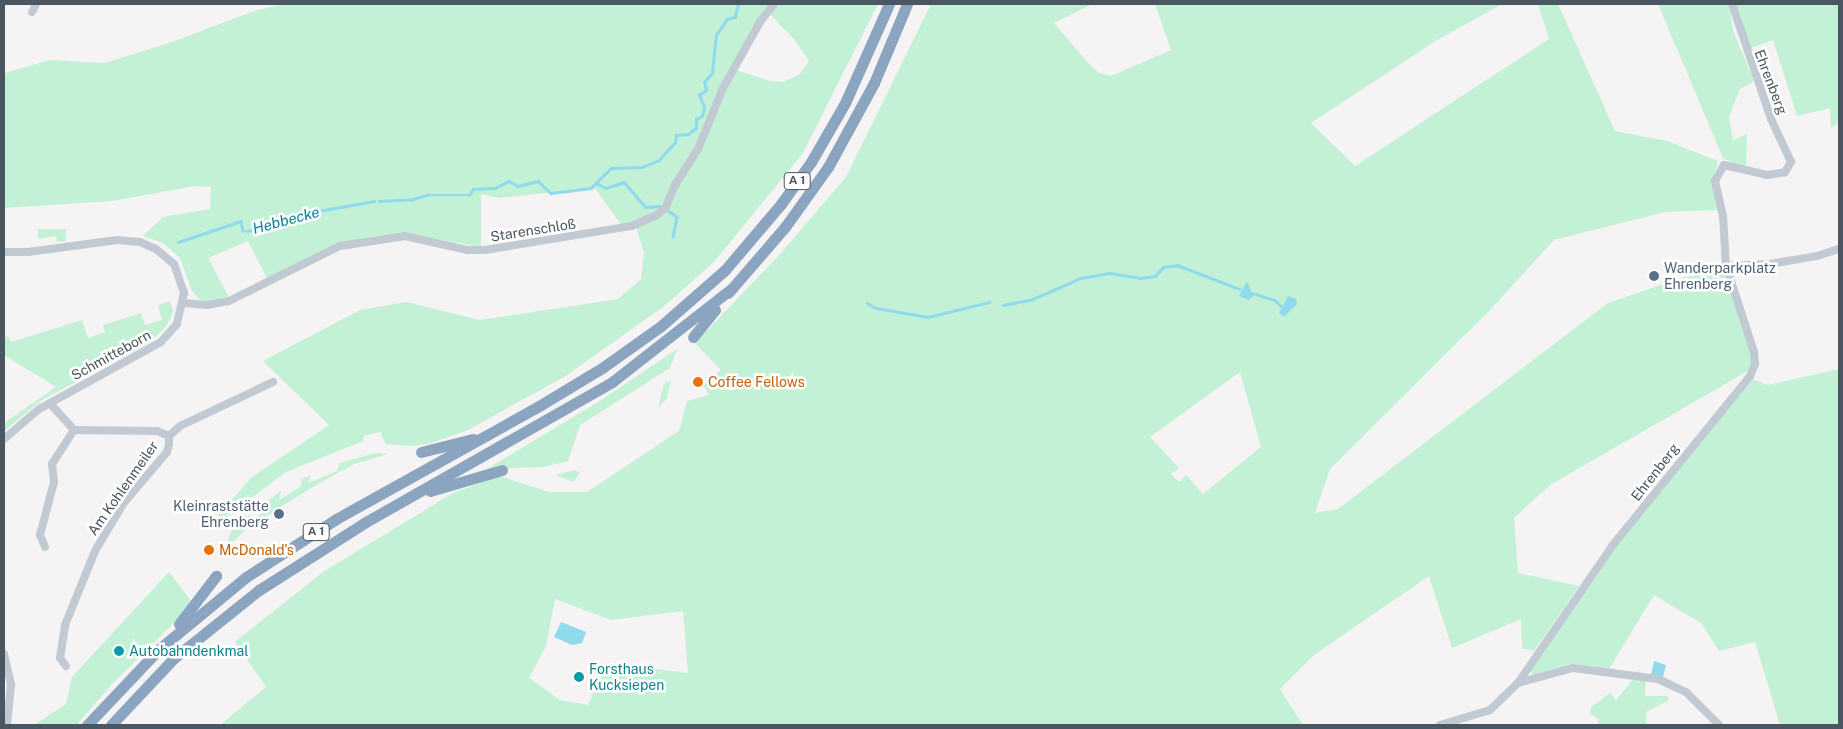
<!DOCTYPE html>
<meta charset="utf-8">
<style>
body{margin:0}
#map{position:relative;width:1843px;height:729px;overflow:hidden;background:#f5f3f3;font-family:"Public Sans",sans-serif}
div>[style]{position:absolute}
.green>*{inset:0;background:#c3f1d5}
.water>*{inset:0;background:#90daee}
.stream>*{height:2.5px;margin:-1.25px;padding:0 1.25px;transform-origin:1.25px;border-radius:1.25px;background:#90daee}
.minor>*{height:8px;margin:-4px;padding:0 4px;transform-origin:4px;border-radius:4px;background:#c1cad2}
.highway>*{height:11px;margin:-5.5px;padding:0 5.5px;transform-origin:5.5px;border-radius:5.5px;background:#8ba5c1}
.dots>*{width:14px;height:14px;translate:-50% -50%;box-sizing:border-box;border:2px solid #fff;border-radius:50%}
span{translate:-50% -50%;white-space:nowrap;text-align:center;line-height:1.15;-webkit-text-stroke:5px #fff;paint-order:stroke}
.shield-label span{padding:1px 4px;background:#fff;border:1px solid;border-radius:4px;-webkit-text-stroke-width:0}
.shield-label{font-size:12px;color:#4a5661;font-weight:700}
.street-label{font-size:14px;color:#4a5661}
.service-label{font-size:14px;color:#4e5e75}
.left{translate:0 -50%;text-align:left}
.right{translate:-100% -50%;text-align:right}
.food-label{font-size:14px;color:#c56008}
.culture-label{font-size:14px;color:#0d838f}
.water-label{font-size:15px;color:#0c7c9b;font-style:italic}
.frame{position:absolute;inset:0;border:5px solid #4a5661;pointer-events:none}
</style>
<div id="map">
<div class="green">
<i style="clip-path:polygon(evenodd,284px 4px,878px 4px,803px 153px,714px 262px,663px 307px,564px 377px,466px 431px,428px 444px,412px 446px,386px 444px,380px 432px,363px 436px,363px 441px,286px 472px,226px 517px,217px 516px,252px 477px,329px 425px,263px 361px,360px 310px,406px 302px,480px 320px,618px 299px,641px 279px,644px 252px,636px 227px,621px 225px,595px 188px,499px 198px,481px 194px,481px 247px,403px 233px,371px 237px,338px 243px,267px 278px,248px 241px,208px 258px,229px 297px,206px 301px,200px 300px,192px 291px,180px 258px,163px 243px,143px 236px,163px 217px,210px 209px,211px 187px,195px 186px,112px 201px,4px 208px,4px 73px,50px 60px,105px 63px,172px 42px,254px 11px,284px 4px,768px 12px,794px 39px,809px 61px,800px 74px,783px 82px,770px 81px,736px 70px,768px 12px)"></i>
<i style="clip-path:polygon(evenodd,931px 4px,1093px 4px,1054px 23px,1087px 62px,1099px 73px,1111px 76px,1171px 50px,1155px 4px,1502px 4px,1434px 42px,1311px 123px,1355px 166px,1549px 39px,1538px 4px,1558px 4px,1615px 131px,1667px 141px,1718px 161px,1712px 182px,1719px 210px,1665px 212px,1554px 240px,1491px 309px,1330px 469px,1315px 513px,1338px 509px,1608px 303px,1681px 278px,1723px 270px,1753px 353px,1752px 366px,1746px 372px,1550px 485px,1514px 518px,1518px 573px,1579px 586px,1534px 651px,1522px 648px,1521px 619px,1452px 648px,1429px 576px,1314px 655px,1280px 689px,1303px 725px,220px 725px,266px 687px,235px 642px,323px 572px,453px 493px,499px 476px,549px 492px,587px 492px,679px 431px,687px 401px,709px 395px,703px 385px,721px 370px,695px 343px,781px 253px,846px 177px,931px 4px,1240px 372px,1261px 447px,1203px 494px,1186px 475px,1179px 482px,1171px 474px,1179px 468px,1150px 437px,1240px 372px,931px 4px,555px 599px,611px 620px,683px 611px,688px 673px,605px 663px,588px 705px,560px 700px,529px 678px,546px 646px,555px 599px)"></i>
<i style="clip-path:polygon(1658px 4px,1729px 4px,1733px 30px,1754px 81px,1740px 89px,1729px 117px,1733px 140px,1747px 134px,1746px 169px,1723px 158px)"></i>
<i style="clip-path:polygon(1735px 4px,1839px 4px,1839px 122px,1831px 128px,1830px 108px,1797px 116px,1773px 40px,1748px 49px)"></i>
<i style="clip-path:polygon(38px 229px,66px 229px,66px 241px,57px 242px,56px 236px,38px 239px)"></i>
<i style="clip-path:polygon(170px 301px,173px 311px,171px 318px,163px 330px,146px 345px,42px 400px,4px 431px,4px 424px,8px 420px,56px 387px,4px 355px,4px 337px,8px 336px,11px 342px,82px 320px,88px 338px,105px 332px,103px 325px,141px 313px,145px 325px,162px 320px,158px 305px)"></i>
<i style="clip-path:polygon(677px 349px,670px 368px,580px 425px,568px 461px,544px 467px,487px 469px,603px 399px)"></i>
<i style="clip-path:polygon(1839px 369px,1839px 725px,1780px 725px,1755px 642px,1719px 651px,1701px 623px,1654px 595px,1609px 669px,1570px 664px,1533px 675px,1530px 671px,1616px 545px,1752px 379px,1768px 385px)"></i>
<i style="clip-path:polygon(671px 380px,667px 398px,658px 408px,664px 384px)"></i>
<i style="clip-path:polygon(375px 453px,388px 454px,354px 464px,316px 485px,247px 528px,230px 545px,227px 544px,232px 529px,250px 515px,249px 522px,268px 509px,269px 500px,281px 491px,279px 500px,300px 487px,302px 479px,311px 475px,308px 483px,337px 471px,340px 463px)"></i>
<i style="clip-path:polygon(575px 470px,580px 473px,573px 482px,555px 475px)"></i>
<i style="clip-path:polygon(169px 572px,191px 601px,177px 620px,112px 684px,77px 725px,34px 725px,66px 704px,72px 677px)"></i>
<i style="clip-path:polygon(1646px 677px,1645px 696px,1667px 696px,1669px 700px,1646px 712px,1646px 725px,1598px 725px,1599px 719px,1590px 714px,1591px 707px,1610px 693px,1616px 700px,1634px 678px)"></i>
</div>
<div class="water">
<i style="clip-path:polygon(1247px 281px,1253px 296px,1249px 300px,1239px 296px)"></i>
<i style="clip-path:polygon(1288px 296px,1296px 299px,1297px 304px,1284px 317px,1279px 313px)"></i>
<i style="clip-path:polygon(561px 622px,586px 632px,582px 643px,572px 645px,554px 637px)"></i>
<i style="clip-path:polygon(1654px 661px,1666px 665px,1663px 677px,1651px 675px)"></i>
</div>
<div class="stream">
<i style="left:598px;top:184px;width:9px;rotate:27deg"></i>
<i style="left:606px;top:188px;width:19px;rotate:-18deg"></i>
<i style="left:624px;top:182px;width:33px;rotate:49deg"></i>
<i style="left:646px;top:207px;width:13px;rotate:-4deg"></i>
<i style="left:379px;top:201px;width:34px;rotate:-3deg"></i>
<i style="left:413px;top:199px;width:15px;rotate:-16deg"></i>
<i style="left:427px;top:195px;width:42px"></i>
<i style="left:469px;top:195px;width:7px;rotate:-56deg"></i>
<i style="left:473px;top:189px;width:22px;rotate:-3deg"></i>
<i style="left:495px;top:188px;width:16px;rotate:-27deg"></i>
<i style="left:509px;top:181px;width:10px;rotate:29deg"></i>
<i style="left:518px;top:186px;width:21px;rotate:-14deg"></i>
<i style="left:538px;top:181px;width:18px;rotate:43deg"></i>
<i style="left:551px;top:193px;width:40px;rotate:-7.1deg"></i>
<i style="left:591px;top:188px;width:28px;rotate:-45deg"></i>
<i style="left:611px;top:168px;width:31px;rotate:-2deg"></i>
<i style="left:642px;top:167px;width:18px;rotate:-22deg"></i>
<i style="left:659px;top:160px;width:24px;rotate:-48deg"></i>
<i style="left:675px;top:142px;width:7px;rotate:-82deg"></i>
<i style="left:676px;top:135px;width:12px;rotate:-5deg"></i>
<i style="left:688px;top:134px;width:10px;rotate:-37deg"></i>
<i style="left:696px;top:128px;width:9px;rotate:-90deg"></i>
<i style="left:696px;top:119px;width:7px;rotate:-27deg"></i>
<i style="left:702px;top:116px;width:9px;rotate:-77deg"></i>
<i style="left:704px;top:107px;width:13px;rotate:-113deg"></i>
<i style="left:699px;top:95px;width:9px;rotate:-36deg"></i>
<i style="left:706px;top:90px;width:8px;rotate:-104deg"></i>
<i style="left:704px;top:82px;width:12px;rotate:-48deg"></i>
<i style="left:712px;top:73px;width:38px;rotate:-84deg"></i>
<i style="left:716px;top:35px;width:19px;rotate:-55deg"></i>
<i style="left:727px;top:19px;width:8px;rotate:-14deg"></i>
<i style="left:735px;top:17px;width:13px;rotate:-77deg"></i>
<i style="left:669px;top:211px;width:10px;rotate:37deg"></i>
<i style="left:677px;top:217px;width:20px;rotate:101deg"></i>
<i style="left:178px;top:242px;width:66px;rotate:-18.4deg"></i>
<i style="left:241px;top:221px;width:10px;rotate:79deg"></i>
<i style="left:243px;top:231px;width:4px"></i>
<i style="left:247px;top:231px;width:55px;rotate:-12.5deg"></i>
<i style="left:301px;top:219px;width:14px;rotate:-30deg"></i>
<i style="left:313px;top:212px;width:62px;rotate:-10.2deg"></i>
<i style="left:1252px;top:293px;width:24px;rotate:17deg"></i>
<i style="left:1275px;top:300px;width:8px;rotate:45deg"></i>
<i style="left:867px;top:303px;width:10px;rotate:29deg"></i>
<i style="left:876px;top:308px;width:53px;rotate:9.8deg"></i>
<i style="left:928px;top:317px;width:63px;rotate:-13.8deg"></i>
<i style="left:1003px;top:305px;width:31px;rotate:-11deg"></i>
<i style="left:1033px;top:299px;width:52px;rotate:-23.6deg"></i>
<i style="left:1081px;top:278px;width:29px;rotate:-10deg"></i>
<i style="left:1110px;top:273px;width:31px;rotate:9deg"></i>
<i style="left:1141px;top:278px;width:14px;rotate:-8deg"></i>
<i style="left:1155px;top:276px;width:12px;rotate:-48deg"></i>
<i style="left:1163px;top:267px;width:14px;rotate:-8deg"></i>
<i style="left:1177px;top:265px;width:67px;rotate:20.9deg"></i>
</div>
<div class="minor">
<i style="left:32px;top:12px;width:9px;rotate:-63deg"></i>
<i style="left:4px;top:252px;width:24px"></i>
<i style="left:28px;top:252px;width:90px;rotate:-7.7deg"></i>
<i style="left:117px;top:240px;width:23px;rotate:5deg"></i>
<i style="left:140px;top:242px;width:17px;rotate:24deg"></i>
<i style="left:156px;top:249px;width:23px;rotate:40deg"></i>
<i style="left:174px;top:264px;width:31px;rotate:71deg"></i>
<i style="left:184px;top:293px;width:32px;rotate:103deg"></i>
<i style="left:177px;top:324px;width:24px;rotate:132deg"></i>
<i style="left:161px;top:342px;width:139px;rotate:151.2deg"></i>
<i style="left:39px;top:409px;width:46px;rotate:139.4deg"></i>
<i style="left:1726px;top:266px;width:44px;rotate:-2.6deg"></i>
<i style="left:1770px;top:264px;width:48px;rotate:-9.7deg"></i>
<i style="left:1817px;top:256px;width:23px;rotate:-18deg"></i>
<i style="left:183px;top:303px;width:24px;rotate:5deg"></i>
<i style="left:207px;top:305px;width:22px;rotate:-10deg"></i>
<i style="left:229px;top:301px;width:124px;rotate:-26.4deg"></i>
<i style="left:340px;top:246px;width:66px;rotate:-8.7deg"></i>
<i style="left:405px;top:236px;width:64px;rotate:12.7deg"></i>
<i style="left:467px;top:250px;width:18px"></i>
<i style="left:485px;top:250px;width:149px;rotate:-9.3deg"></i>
<i style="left:632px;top:226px;width:27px;rotate:-24deg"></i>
<i style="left:657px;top:215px;width:12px;rotate:-42deg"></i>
<i style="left:666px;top:207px;width:24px;rotate:-68deg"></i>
<i style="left:675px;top:185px;width:43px;rotate:-57.4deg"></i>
<i style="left:698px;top:149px;width:66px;rotate:-67.7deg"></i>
<i style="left:723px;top:88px;width:76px;rotate:-60.7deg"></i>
<i style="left:760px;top:22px;width:23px;rotate:-52deg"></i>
<i style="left:169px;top:436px;width:15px;rotate:-42deg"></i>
<i style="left:180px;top:426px;width:103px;rotate:-25.3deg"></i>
<i style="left:45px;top:547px;width:13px;rotate:-113deg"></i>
<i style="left:40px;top:535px;width:55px;rotate:-75.2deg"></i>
<i style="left:54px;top:482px;width:18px;rotate:-96deg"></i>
<i style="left:52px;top:464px;width:40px;rotate:-57.1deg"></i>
<i style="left:74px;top:430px;width:36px;rotate:-132deg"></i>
<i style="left:4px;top:654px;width:32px;rotate:77deg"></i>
<i style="left:11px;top:685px;width:40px;rotate:95.7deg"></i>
<i style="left:66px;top:666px;width:10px;rotate:-127deg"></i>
<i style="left:60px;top:658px;width:33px;rotate:-81deg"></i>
<i style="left:65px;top:625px;width:80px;rotate:-67.9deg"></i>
<i style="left:95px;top:551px;width:55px;rotate:-59.2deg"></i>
<i style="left:123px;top:504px;width:68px;rotate:-49.8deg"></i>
<i style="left:167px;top:452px;width:8px;rotate:-76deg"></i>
<i style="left:169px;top:444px;width:8px;rotate:-90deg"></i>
<i style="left:169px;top:436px;width:13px;rotate:-157deg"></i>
<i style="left:157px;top:431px;width:83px;rotate:-179.3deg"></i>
<i style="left:1518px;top:683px;width:57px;rotate:-15.3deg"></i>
<i style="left:1573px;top:668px;width:86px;rotate:7.4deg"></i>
<i style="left:1658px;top:679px;width:31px;rotate:25deg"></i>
<i style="left:1686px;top:692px;width:47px;rotate:45deg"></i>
<i style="left:1440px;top:725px;width:52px;rotate:-16.7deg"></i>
<i style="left:1490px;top:710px;width:39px;rotate:-44deg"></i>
<i style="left:1518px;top:683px;width:166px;rotate:-55.5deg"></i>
<i style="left:1612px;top:546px;width:219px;rotate:-50.9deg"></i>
<i style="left:1750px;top:376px;width:13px;rotate:-67deg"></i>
<i style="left:1755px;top:364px;width:12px;rotate:-95deg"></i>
<i style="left:1754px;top:352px;width:90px;rotate:-108deg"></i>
<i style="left:1726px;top:266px;width:50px;rotate:-93.4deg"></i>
<i style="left:1723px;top:216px;width:36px;rotate:-103deg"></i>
<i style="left:1715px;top:181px;width:18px;rotate:-61deg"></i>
<i style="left:1724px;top:165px;width:44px;rotate:13.1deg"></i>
<i style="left:1767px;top:175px;width:18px;rotate:-9deg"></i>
<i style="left:1785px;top:172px;width:12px;rotate:-59deg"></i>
<i style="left:1791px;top:162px;width:47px;rotate:-114.9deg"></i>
<i style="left:1771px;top:119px;width:121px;rotate:-108.7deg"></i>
</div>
<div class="highway">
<i style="left:728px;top:293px;width:87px;rotate:-49.2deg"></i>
<i style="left:785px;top:227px;width:74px;rotate:-54.4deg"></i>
<i style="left:828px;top:167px;width:96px;rotate:-61.3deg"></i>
<i style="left:874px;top:83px;width:86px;rotate:-67.3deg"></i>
<i style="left:693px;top:337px;width:35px;rotate:-51deg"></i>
<i style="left:421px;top:452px;width:54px;rotate:-14deg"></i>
<i style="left:430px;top:491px;width:75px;rotate:-16.3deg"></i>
<i style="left:179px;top:624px;width:61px;rotate:-52.4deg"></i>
<i style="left:87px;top:725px;width:105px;rotate:-46.5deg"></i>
<i style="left:159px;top:649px;width:113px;rotate:-39.6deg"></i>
<i style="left:246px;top:577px;width:107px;rotate:-32.8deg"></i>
<i style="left:336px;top:519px;width:232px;rotate:-29.1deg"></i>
<i style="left:539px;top:406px;width:74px;rotate:-31.1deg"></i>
<i style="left:602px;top:368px;width:72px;rotate:-35.4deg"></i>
<i style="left:661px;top:326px;width:85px;rotate:-41.2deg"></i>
<i style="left:725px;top:270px;width:87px;rotate:-49.7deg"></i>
<i style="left:781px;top:204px;width:52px;rotate:-54.5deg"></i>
<i style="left:811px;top:162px;width:68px;rotate:-60deg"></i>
<i style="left:845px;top:103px;width:108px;rotate:-66deg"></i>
<i style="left:111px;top:725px;width:92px;rotate:-46.8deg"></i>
<i style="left:174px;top:658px;width:109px;rotate:-38.7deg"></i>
<i style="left:259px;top:590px;width:125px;rotate:-32.5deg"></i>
<i style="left:364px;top:523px;width:285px;rotate:-29.6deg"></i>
<i style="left:612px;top:382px;width:151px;rotate:-38deg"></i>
</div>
<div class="dots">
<i style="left:1654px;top:276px;background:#5c6f8a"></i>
<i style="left:698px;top:382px;background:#e8710a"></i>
<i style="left:279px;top:514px;background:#5c6f8a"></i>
<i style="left:209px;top:550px;background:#e8710a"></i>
<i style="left:119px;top:651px;background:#0f9aa8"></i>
<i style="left:579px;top:677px;background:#0f9aa8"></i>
</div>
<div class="shield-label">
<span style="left:797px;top:181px">A 1</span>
<span style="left:316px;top:532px">A 1</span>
</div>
<div class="street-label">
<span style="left:1771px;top:82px;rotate:69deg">Ehrenberg</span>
<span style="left:533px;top:230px;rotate:-9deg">Starenschloß</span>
<span style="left:111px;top:355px;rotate:-29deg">Schmitteborn</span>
<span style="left:1655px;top:472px;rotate:-52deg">Ehrenberg</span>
<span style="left:123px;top:488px;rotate:-55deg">Am Kohlenmeiler</span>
</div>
<div class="service-label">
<span class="left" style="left:1664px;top:276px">Wanderparkplatz<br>Ehrenberg</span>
<span class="right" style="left:269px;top:514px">Kleinraststätte<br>Ehrenberg</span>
</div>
<div class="food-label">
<span class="left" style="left:708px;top:382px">Coffee Fellows</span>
<span class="left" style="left:219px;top:550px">McDonald's</span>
</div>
<div class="culture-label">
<span class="left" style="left:129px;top:651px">Autobahndenkmal</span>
<span class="left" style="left:589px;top:677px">Forsthaus<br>Kucksiepen</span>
</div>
<div class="water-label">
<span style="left:286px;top:220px;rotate:-15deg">Hebbecke</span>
</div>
<div class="frame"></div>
</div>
